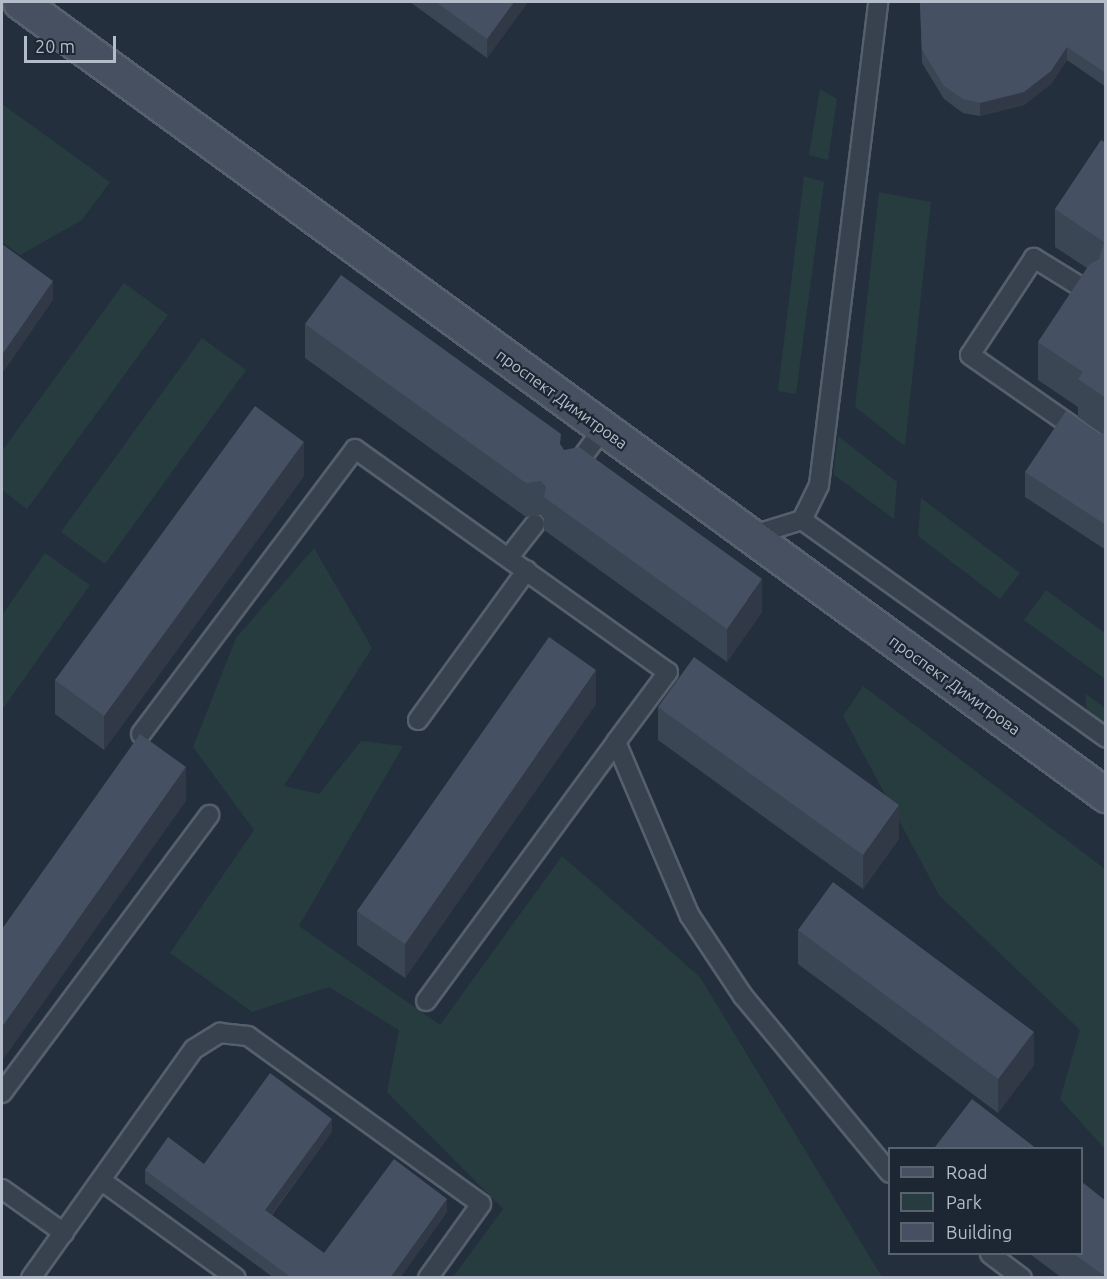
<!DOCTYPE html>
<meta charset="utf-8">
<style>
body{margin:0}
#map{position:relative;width:1107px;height:1279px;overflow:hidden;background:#242f3e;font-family:Ubuntu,sans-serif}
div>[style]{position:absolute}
.green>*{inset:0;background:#263c3f}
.roads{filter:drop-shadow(2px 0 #565f6c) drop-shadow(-2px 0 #565f6c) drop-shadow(0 2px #565f6c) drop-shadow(0 -2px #565f6c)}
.lane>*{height:18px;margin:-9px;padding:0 9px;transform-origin:9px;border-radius:9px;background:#38414e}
.secondary>*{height:33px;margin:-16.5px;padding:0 16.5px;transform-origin:16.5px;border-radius:16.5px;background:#465061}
.wall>*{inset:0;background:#3b4654}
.shaded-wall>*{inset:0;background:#303945}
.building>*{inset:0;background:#455162}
span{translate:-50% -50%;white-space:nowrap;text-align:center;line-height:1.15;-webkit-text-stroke:4.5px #1d2633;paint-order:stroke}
.street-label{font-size:16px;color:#b4bcc9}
.frame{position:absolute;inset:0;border:3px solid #b4bcc9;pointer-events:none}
.legend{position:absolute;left:888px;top:1147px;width:195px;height:108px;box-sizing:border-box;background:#1d2633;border:2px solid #59626f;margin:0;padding:8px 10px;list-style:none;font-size:18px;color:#b4bcc9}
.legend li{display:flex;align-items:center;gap:12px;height:30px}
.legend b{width:30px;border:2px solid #59626f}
.scale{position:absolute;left:24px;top:36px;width:92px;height:27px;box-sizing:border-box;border:3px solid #b4bcc9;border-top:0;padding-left:8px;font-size:18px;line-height:21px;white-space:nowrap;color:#b4bcc9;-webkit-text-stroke:4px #1d2633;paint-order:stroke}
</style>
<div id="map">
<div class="green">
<i style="clip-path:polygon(820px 89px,837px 99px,828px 160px,809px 155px)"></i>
<i style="clip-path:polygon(2px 104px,110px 182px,82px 220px,20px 255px,2px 242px)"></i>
<i style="clip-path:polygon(804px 176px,824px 182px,796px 394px,778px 391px)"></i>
<i style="clip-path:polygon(879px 192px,931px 202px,905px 446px,855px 407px)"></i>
<i style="clip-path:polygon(124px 283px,168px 315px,27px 509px,2px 490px,2px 451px)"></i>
<i style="clip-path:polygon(202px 338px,246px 370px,105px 564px,61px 532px)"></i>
<i style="clip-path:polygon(838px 436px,897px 482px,894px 519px,833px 474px)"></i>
<i style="clip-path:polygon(921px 498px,1020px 573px,1000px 599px,918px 536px)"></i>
<i style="clip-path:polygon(314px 548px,372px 648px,284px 786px,319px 794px,361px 741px,403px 746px,299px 926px,440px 1025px,562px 856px,700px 977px,882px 1277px,453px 1277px,503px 1209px,387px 1092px,399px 1030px,329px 987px,252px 1012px,170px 953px,254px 830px,193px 747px,236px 638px)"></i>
<i style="clip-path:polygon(45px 553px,90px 585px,2px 710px,2px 615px)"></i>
<i style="clip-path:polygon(1046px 590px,1105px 633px,1105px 679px,1024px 620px)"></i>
<i style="clip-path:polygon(863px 686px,1105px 869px,1105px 1149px,1060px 1099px,1080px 1030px,939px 895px,843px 716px)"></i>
<i style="clip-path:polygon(1085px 693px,1105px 708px,1105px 732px,1088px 718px)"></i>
</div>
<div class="roads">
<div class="lane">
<i style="left:1089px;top:292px;width:65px;rotate:-148.3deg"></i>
<i style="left:1034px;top:258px;width:116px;rotate:123.4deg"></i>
<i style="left:970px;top:355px;width:166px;rotate:34.9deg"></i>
<i style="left:572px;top:471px;width:52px;rotate:-53.6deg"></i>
<i style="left:802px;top:520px;width:39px;rotate:-64deg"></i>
<i style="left:819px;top:485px;width:487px;rotate:-83deg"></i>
<i style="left:750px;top:536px;width:54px;rotate:-17.1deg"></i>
<i style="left:802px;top:520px;width:374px;rotate:35.6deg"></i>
<i style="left:509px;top:557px;width:42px;rotate:-51.8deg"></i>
<i style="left:418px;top:720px;width:185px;rotate:-54deg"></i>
<i style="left:141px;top:734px;width:356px;rotate:-53.1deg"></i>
<i style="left:355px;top:449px;width:384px;rotate:35.5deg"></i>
<i style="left:668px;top:672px;width:87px;rotate:126.6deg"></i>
<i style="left:616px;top:742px;width:189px;rotate:67deg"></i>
<i style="left:690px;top:916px;width:96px;rotate:56.5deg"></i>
<i style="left:743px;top:996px;width:230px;rotate:50.3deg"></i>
<i style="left:426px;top:1001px;width:321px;rotate:-53.7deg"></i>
<i style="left:2px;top:1093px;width:347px;rotate:-53.3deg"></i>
<i style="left:102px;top:1181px;width:165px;rotate:35.9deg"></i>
<i style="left:2px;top:1189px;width:76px;rotate:35.4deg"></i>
<i style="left:990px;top:1254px;width:40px;rotate:37deg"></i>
<i style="left:31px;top:1278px;width:281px;rotate:-54.6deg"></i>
<i style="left:194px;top:1049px;width:31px;rotate:-32deg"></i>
<i style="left:220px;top:1033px;width:28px;rotate:6deg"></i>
<i style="left:248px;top:1036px;width:287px;rotate:35.8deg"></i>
<i style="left:481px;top:1204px;width:91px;rotate:125.6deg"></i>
</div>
<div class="secondary">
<i style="left:20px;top:2px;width:1345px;rotate:36.14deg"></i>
</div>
</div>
<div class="wall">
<i style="clip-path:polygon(410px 2px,528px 2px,487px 58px)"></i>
<i style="clip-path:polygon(1106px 2px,1106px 87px,1067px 60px,1051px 84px,1024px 105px,980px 116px,963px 113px,944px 99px,922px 63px,920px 4px)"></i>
<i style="clip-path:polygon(1106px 143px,1106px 550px,1025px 497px,1025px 472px,1100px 434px,1102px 434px,1078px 417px,1078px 407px,1038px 380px,1038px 342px,1087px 268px,1055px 247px,1055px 209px)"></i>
<i style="clip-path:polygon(305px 324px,561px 446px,564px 450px,762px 612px,727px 662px,544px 530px,544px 519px,541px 515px,526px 517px,305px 358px)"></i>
<i style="clip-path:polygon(304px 476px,104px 750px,55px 714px,55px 680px)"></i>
<i style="clip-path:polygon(596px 704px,405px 978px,357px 945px,357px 911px)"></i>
<i style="clip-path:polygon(658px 707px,899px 839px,863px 889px,658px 740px)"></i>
<i style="clip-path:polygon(798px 930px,1034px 1065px,998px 1113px,798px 964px)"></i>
<i style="clip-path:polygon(332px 1132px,272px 1215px,324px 1253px,447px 1212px,400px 1278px,274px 1278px,145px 1183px,145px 1170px,204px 1164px)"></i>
<i style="clip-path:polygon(1030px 1254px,1082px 1254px,1106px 1278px,1062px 1278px)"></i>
</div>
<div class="shaded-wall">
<i style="clip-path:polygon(514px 2px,528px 2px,487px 58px,487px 39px)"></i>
<i style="clip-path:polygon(1067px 47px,1067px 60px,1051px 84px,1024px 105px,980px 116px,980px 103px)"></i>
<i style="clip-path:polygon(53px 281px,53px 300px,2px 374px,2px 355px)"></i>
<i style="clip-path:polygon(304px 442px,304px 476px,104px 750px,104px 716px)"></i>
<i style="clip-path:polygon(762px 579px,762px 612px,727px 662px,727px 629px)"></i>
<i style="clip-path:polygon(596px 670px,596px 704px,405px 978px,405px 944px)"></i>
<i style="clip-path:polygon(186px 767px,186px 801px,2px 1061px,2px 1027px)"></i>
<i style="clip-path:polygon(899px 805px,899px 839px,863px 889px,863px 855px)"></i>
<i style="clip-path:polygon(1034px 1032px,1034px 1065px,998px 1113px,998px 1079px)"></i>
<i style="clip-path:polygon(332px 1119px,332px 1132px,265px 1223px,265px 1210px)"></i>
<i style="clip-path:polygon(447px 1199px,447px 1212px,400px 1278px,390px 1278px)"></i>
</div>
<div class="building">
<i style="clip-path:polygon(436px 2px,514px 2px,487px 39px)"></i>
<i style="clip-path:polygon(920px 2px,1106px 2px,1106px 73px,1067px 47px,1051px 71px,1024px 92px,980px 103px,963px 99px,944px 86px,922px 50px,920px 4px)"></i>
<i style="clip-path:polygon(1101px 140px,1106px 143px,1106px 398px,1078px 379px,1083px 372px,1038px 342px,1089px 265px,1099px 259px,1104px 242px,1055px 209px)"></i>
<i style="clip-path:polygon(2px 244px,53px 281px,2px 355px)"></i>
<i style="clip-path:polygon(341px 275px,561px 434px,560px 444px,564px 450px,579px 447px,762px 579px,727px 629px,544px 497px,546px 487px,541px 481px,526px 483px,305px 324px)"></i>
<i style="clip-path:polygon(255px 406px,304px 442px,104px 716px,55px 680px)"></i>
<i style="clip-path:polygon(1066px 411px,1100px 434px,1106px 433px,1106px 525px,1025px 472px)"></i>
<i style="clip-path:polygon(549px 637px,596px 670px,405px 944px,357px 911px)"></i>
<i style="clip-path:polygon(694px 657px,899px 805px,863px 855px,658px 707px)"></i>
<i style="clip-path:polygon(140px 734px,186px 767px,2px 1027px,2px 929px)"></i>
<i style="clip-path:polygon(833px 882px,1034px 1032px,998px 1079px,798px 930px)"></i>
<i style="clip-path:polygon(270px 1073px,332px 1119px,265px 1210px,324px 1253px,394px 1159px,447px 1199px,390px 1278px,292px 1278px,145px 1170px,168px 1137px,204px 1164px)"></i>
<i style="clip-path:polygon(972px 1099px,1037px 1149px,937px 1149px,935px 1147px)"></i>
<i style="clip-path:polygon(1082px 1182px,1106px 1201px,1106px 1277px,1074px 1254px,1082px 1254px)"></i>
</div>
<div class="street-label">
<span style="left:562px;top:399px;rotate:36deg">проспект Димитрова</span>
<span style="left:955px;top:685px;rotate:36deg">проспект Димитрова</span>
</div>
<div class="frame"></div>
<ul class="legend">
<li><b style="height:8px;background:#465061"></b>Road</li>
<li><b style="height:16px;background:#263c3f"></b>Park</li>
<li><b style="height:16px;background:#455162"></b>Building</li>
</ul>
<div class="scale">20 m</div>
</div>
